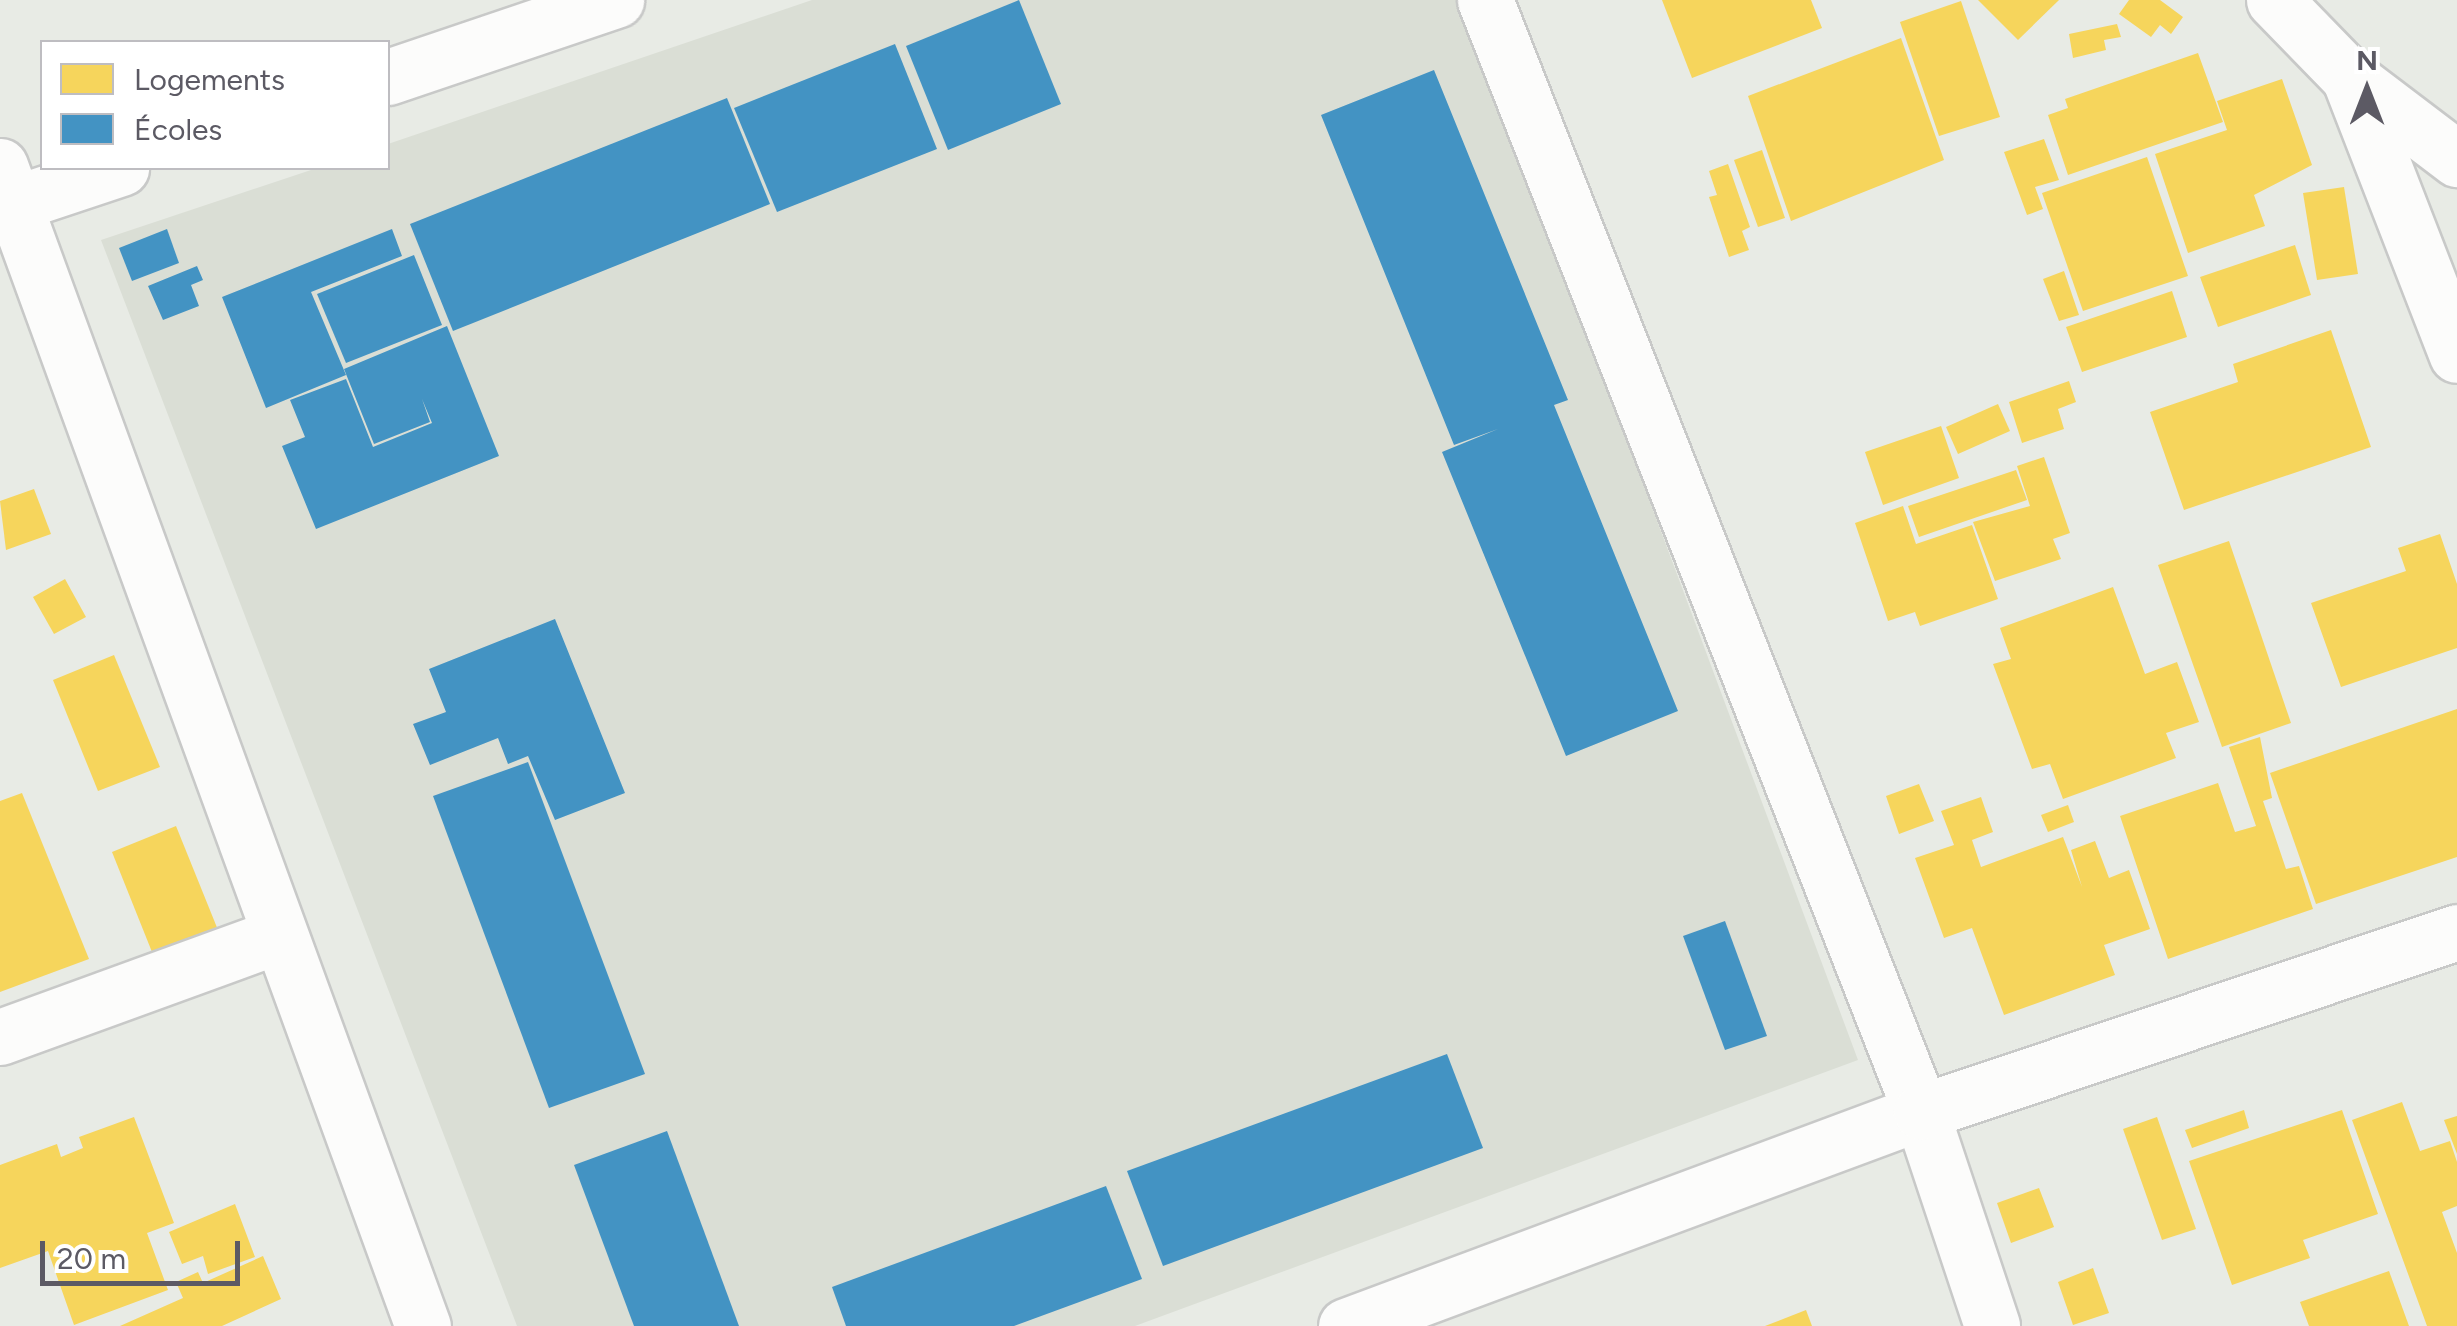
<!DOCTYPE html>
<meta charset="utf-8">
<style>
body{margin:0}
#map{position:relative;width:2457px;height:1326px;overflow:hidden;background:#e8ebe5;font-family:Figtree,sans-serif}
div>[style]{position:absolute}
.education>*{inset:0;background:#daded5}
.homes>*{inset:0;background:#f6d55c}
.schools>*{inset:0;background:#4393c3}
.roads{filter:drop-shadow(2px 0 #c8c9c8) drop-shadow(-2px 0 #c8c9c8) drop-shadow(0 2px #c8c9c8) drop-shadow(0 -2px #c8c9c8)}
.street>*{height:55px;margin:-27.5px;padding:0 27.5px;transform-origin:27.5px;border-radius:27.5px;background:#fcfcfb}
span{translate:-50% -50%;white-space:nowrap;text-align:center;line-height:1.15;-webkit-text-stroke:10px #fff;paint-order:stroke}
.legend{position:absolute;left:40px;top:40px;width:350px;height:130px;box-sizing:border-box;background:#fff;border:2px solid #bebdc1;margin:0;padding:12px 18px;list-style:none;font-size:30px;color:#5c5a64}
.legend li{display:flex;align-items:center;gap:20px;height:50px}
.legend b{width:50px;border:2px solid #bebdc1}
.north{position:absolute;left:2317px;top:40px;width:100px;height:100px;-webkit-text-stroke:8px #fff;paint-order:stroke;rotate:0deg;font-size:28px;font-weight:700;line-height:40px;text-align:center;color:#5c5a64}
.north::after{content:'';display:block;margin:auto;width:35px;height:45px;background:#5c5a64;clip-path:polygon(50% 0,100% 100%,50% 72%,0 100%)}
.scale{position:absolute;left:40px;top:1241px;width:200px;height:45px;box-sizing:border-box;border:5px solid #5c5a64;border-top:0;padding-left:12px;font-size:30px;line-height:35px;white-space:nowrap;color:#5c5a64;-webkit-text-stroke:8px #fff;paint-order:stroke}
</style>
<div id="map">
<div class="education">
<i style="clip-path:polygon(812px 0,1463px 0,1858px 1060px,1135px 1326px,517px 1326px,101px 240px,317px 168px,388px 168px,388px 144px)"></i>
</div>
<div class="homes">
<i style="clip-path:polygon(1662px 0,1811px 0,1822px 28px,1692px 78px)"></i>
<i style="clip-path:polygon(1978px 0,2059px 0,2018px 40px)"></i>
<i style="clip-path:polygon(2129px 0,2160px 0,2183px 17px,2171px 34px,2160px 25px,2151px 37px,2119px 14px)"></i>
<i style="clip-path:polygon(1961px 1px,2000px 117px,1939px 136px,1900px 22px)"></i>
<i style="clip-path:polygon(2117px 24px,2121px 37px,2104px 40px,2106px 50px,2073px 58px,2069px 34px)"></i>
<i style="clip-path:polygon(1901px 38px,1944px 160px,1791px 221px,1748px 96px)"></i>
<i style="clip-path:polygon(2198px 53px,2223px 122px,2068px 175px,2048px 115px,2068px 108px,2065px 99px)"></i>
<i style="clip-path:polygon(2282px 79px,2312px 165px,2254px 195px,2265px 226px,2188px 253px,2155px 154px,2227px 130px,2217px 101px)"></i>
<i style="clip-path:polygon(2044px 139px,2059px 180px,2035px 187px,2043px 209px,2027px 215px,2004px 152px)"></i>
<i style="clip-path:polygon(1762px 150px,1785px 218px,1758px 227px,1734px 160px)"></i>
<i style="clip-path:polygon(2147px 157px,2188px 276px,2083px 311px,2042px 193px)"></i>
<i style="clip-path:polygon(1728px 164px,1750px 227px,1742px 231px,1749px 250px,1729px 257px,1709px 197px,1717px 195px,1709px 171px)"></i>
<i style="clip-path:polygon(2344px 187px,2358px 274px,2317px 280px,2303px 193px)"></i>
<i style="clip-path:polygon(2295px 245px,2311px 295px,2218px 327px,2200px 277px)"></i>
<i style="clip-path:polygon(2064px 271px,2079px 315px,2059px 321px,2043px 279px)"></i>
<i style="clip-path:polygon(2172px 291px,2187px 337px,2082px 372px,2066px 327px)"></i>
<i style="clip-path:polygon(2331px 330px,2371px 447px,2184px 510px,2150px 412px,2238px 382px,2233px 364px)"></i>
<i style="clip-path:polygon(2069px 381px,2076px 402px,2058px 409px,2064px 429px,2022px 443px,2009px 402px)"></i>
<i style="clip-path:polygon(1998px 404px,2010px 431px,1958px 454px,1946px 427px)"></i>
<i style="clip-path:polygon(1941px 426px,1959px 478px,1883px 505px,1865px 452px)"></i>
<i style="clip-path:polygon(2044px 457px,2070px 533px,2053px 539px,2061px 559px,1995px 581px,1973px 522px,2030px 506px,2017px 466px)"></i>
<i style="clip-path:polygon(2016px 470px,2027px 500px,1919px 537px,1908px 506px)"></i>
<i style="clip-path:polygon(34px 489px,51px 534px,6px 550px,0 501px)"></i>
<i style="clip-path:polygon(1903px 506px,1916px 544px,1972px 525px,1998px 599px,1920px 626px,1915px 612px,1888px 621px,1855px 523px)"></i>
<i style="clip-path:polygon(2440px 534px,2457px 584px,2457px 648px,2341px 687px,2311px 603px,2406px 571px,2398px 548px)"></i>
<i style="clip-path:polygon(2229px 541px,2291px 723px,2222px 747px,2158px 565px)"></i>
<i style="clip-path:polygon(65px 579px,86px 617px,54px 634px,33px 597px)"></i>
<i style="clip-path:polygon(2113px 587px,2145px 674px,2177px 662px,2199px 722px,2166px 733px,2176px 758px,2063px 799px,2050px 764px,2032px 769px,1993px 664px,2011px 659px,2000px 628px)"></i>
<i style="clip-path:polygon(114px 655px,160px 767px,98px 791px,53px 680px)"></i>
<i style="clip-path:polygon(2457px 709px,2457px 857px,2316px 904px,2270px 773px)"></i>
<i style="clip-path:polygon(2260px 737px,2272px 798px,2263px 801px,2286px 869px,2299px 866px,2313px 909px,2168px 959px,2120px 816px,2218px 783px,2235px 832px,2256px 826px,2229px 747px)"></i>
<i style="clip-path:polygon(1919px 784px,1934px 821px,1899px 834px,1886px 796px)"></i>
<i style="clip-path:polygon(22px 793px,89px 959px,0 992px,0 801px)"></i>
<i style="clip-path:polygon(1981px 797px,1993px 832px,1972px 840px,1981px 867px,2063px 837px,2082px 887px,2071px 850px,2095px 841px,2109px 878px,2129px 870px,2150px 929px,2104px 945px,2115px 975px,2004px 1015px,1972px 928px,1944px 938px,1915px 858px,1954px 845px,1941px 811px)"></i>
<i style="clip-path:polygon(2068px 805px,2074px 822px,2048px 832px,2041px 815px)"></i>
<i style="clip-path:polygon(176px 826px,220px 935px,156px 962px,112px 852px)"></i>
<i style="clip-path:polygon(2402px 1102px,2420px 1151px,2450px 1141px,2457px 1162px,2457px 1206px,2442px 1212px,2457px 1253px,2457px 1326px,2427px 1326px,2352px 1120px)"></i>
<i style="clip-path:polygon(2244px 1110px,2249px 1128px,2192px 1148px,2185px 1130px)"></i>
<i style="clip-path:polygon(2342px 1110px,2378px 1214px,2303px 1240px,2310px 1258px,2232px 1285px,2189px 1161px)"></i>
<i style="clip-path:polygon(2457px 1116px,2457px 1154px,2444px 1120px)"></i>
<i style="clip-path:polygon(134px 1117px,174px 1223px,147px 1233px,168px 1290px,74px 1325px,48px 1251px,0 1268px,0 1165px,57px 1144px,61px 1157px,83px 1148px,79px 1137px)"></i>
<i style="clip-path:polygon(2157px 1117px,2196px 1229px,2162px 1240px,2123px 1129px)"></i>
<i style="clip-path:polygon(2039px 1188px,2054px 1227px,2011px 1243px,1997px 1203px)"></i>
<i style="clip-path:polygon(235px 1204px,255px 1257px,208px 1274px,203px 1256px,182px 1264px,169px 1232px)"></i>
<i style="clip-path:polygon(263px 1256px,281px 1299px,222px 1326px,120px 1326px,183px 1298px,176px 1282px,198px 1272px,203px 1283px)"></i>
<i style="clip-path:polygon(2093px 1268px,2109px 1313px,2073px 1325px,2058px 1282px)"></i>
<i style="clip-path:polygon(2389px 1271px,2409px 1326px,2309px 1326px,2300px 1302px)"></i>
<i style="clip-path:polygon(1806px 1310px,1812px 1326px,1765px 1326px)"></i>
</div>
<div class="schools">
<i style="clip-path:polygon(1019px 0,1061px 104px,948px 150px,906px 46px)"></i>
<i style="clip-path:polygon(895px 44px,937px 149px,777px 212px,734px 108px)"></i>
<i style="clip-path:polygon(1434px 70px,1568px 400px,1554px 405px,1678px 711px,1566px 756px,1442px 452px,1498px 429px,1454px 445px,1321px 115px)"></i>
<i style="clip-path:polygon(727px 98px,770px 204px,453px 331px,410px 224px)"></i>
<i style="clip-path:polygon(167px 229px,179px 263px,132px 281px,119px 248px)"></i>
<i style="clip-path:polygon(392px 229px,402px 256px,311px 292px,346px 375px,266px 408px,222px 297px)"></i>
<i style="clip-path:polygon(414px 255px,442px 325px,346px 363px,317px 294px)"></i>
<i style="clip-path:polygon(197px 266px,203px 280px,191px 285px,199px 306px,163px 320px,148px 286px)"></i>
<i style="clip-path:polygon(447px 326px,499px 456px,316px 529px,282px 446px,305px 437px,290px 400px,346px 379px,373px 447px,432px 423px,422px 399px,430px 422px,374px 444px,344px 369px)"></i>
<i style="clip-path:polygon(555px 619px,625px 793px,555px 820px,528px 756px,508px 764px,498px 738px,430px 765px,413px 724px,446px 712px,429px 669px)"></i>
<i style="clip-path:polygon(528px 762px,645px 1074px,549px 1108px,433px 796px)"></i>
<i style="clip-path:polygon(1725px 921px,1767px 1036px,1725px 1050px,1683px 936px)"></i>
<i style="clip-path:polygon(1447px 1054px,1483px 1148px,1163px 1266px,1127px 1171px)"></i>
<i style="clip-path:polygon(667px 1131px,739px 1326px,634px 1326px,574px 1165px)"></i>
<i style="clip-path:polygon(1106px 1186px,1142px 1279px,1014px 1326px,846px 1326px,832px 1287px)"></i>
</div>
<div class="roads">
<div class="street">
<i style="left:1485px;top:0;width:1194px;rotate:68.59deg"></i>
<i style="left:1921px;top:1112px;width:225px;rotate:71.6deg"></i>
<i style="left:2274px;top:0;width:107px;rotate:45.8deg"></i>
<i style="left:2349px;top:77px;width:136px;rotate:37.2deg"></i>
<i style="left:388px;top:77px;width:241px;rotate:-18.7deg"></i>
<i style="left:2349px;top:77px;width:298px;rotate:68.8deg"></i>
<i style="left:0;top:166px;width:1235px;rotate:69.97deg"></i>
<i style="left:13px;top:204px;width:114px;rotate:-18.4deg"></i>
<i style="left:0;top:1037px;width:296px;rotate:-20deg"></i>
<i style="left:1346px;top:1326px;width:614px;rotate:-20.41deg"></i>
<i style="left:1921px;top:1112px;width:565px;rotate:-18.56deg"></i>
</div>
</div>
<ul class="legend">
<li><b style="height:28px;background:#f6d55c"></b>Logements</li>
<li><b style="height:28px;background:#4393c3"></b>Écoles</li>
</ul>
<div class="north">N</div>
<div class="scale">20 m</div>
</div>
